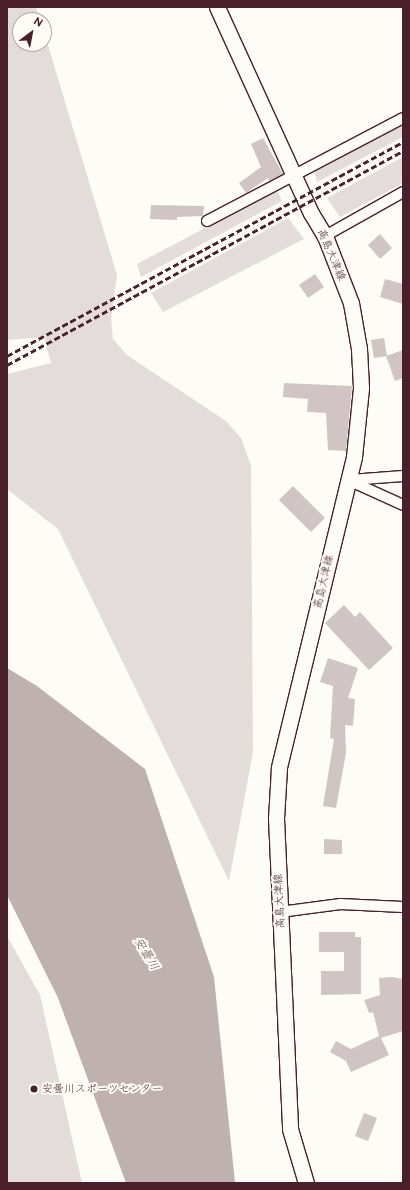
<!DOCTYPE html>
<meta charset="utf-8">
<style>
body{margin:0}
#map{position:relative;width:410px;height:1190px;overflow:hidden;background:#fdfcf7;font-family:"Balsamiq Sans","Klee One",sans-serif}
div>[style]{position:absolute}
.green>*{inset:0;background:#e3dcda}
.water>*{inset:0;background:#c0b1b1}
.building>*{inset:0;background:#d0c5c4}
.roads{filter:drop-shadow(1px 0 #4a1f2b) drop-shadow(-1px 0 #4a1f2b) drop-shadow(0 1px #4a1f2b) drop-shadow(0 -1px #4a1f2b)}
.minor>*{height:10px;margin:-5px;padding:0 5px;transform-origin:5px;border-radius:5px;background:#fdfcf7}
.secondary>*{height:15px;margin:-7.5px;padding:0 7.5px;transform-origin:7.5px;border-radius:7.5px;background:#fdfcf7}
.rail>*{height:3px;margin-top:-1.5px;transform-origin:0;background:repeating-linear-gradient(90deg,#4a1f2b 0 6px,transparent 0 9px)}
.dots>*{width:11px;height:11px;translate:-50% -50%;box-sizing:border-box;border:2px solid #fdfcf7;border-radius:50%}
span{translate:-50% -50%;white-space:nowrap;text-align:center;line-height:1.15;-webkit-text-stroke:4px #fdfcf7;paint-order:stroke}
.street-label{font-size:11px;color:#4a1f2b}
.poi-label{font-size:11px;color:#4a1f2b}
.left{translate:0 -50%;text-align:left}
.water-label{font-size:12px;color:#73525a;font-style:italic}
.frame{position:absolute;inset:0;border:8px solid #4a1f2b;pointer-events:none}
.north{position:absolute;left:12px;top:12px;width:40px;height:40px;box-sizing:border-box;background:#fdfcf7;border:1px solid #b5a4a5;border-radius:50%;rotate:32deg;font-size:11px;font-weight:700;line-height:16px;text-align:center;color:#4a1f2b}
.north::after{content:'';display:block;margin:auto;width:14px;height:18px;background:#4a1f2b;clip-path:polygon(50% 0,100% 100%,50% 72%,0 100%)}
</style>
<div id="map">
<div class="green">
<i style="clip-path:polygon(7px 7px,36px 7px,40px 20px,20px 20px,20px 44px,44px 44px,44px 32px,117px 275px,111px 319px,113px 339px,127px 355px,226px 421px,241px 438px,251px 465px,253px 752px,229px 881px,58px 529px,7px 489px,7px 374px,51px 363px,44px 337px,7px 340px)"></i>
<i style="clip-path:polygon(403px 122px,403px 137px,317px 182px,314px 170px)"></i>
<i style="clip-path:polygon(403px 157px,403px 183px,340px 217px,327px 198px)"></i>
<i style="clip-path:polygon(277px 190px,282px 201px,141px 277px,137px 264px)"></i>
<i style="clip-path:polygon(288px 218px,304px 239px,163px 312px,151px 293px)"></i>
<i style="clip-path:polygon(7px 936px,40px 995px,82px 1183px,7px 1183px)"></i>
</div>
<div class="water">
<i style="clip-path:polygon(7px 668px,37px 686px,145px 769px,214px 977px,235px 1183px,126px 1183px,58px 998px,7px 895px)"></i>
</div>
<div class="building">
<i style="clip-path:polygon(263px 138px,283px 174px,269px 181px,268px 178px,246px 193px,239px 183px,261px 167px,251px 144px)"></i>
<i style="clip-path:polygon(151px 205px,204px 206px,203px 216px,177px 217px,177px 220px,150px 219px)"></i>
<i style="clip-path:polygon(380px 234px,392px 248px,380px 259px,368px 245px)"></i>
<i style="clip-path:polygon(315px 274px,324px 287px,308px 298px,299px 285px)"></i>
<i style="clip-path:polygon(385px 279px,403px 284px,403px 304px,380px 297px)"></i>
<i style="clip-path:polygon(384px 338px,387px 356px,374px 358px,371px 340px)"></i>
<i style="clip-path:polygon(403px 350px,403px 378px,395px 381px,386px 356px)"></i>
<i style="clip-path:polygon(284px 383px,352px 386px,346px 451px,328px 450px,326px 413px,307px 412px,308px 399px,283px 397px)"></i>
<i style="clip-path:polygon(293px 486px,325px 518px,311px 532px,279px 500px)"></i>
<i style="clip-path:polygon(344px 605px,355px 617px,360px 612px,393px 648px,369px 670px,325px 623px)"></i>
<i style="clip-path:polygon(328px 658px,358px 668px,348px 698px,355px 699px,353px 726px,345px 725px,346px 753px,336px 808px,323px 806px,334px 739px,330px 738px,333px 686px,320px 682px)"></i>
<i style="clip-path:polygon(324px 839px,342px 840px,342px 854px,324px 854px)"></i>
<i style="clip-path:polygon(319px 932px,355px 932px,355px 937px,361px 937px,361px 994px,321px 995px,321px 971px,344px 971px,344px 952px,319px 952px)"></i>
<i style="clip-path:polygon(392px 977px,403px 979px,403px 1031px,381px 1038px,389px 1055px,351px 1072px,346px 1061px,330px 1052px,336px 1041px,351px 1049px,379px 1036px,373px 1012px,369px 1013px,364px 1000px,380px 995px,379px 978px)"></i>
<i style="clip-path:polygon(364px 1113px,377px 1118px,368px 1141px,355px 1136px)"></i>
</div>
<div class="roads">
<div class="minor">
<i style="left:207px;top:221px;width:221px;rotate:-27.7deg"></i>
<i style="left:325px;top:236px;width:90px;rotate:-29.4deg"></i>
<i style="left:348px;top:480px;width:60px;rotate:24.4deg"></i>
<i style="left:350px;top:480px;width:53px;rotate:-4.3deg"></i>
<i style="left:280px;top:912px;width:61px;rotate:-7.6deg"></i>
<i style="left:340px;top:904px;width:63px;rotate:2.7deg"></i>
</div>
<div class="secondary">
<i style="left:217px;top:7px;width:226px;rotate:65.5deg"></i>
<i style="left:311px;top:213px;width:27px;rotate:59deg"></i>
<i style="left:325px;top:236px;width:72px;rotate:68.8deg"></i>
<i style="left:351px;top:303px;width:47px;rotate:80.1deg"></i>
<i style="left:359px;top:349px;width:39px;rotate:87deg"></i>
<i style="left:361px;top:388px;width:69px;rotate:95.8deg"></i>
<i style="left:354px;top:457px;width:320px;rotate:103.6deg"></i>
<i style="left:279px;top:768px;width:50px;rotate:93.4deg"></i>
<i style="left:276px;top:818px;width:311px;rotate:87.4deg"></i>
<i style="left:290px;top:1129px;width:56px;rotate:73.5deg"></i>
</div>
</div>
<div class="rail">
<i style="left:7px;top:356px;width:450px;rotate:-28.4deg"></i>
<i style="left:7px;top:365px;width:450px;rotate:-28.4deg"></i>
</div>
<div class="dots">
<i style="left:34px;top:1089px;background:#4a1f2b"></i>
</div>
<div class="street-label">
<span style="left:331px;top:255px;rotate:67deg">高島大津線</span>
<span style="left:324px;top:582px;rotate:-77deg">高島大津線</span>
<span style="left:280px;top:901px;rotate:-93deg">高島大津線</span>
</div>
<div class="poi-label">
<span class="left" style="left:42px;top:1089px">安曇川スポーツセンター</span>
</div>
<div class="water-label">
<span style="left:146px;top:954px;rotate:59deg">安曇川</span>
</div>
<div class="frame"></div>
<div class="north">N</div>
</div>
